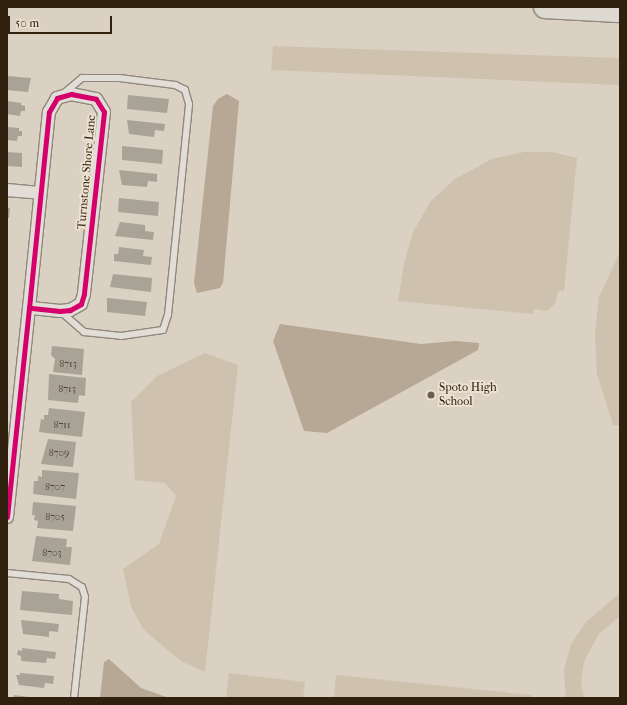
<!DOCTYPE html>
<style>
body{margin:0}
#map{position:relative;width:627px;height:705px;overflow:hidden;background:#dad1c3;font-family:"IM FELL French Canon",serif}
div>[style]{position:absolute}
.green>*{inset:0;background:#cec2ae}
.water>*{inset:0;background:#b6a894}
.building>*{inset:0;background:#a9a297}
.roads{filter:drop-shadow(1px 0 #8f887e) drop-shadow(-1px 0 #8f887e) drop-shadow(0 1px #8f887e) drop-shadow(0 -1px #8f887e)}
.service>*{height:6px;margin:-3px;padding:0 3px;transform-origin:3px;border-radius:3px;background:#e2ded7}
.minor>*{height:12px;margin:-6px;padding:0 6px;transform-origin:6px;border-radius:6px;background:#e2ded7}
.motorway>*{height:22px;margin:-11px;padding:0 11px;transform-origin:11px;border-radius:11px;background:#ddd9d1}
.cycleway>*{height:5px;margin:-2.5px;padding:0 2.5px;transform-origin:2.5px;border-radius:2.5px;background:#d6006c}
.dots>*{width:11px;height:11px;translate:-50% -50%;box-sizing:border-box;border:2px solid #ede2d2;border-radius:50%}
span{translate:-50% -50%;white-space:nowrap;text-align:center;line-height:1.15;-webkit-text-stroke:4px #ede2d2;paint-order:stroke}
.number-label{font-size:10px;color:#4e4030}
.number-label span{-webkit-text-stroke-width:0}
.street-label{font-size:12px;color:#30200e}
.poi-label{font-size:12px;color:#30200e}
.left{translate:0 -50%;text-align:left}
.frame{position:absolute;inset:0;border:8px solid #30200e;pointer-events:none}
.scale{position:absolute;left:8px;top:16px;width:104px;height:18px;box-sizing:border-box;border:2px solid #30200e;border-top:0;padding-left:5px;font-size:12px;line-height:14px;white-space:nowrap;color:#30200e;-webkit-text-stroke:3px #ede2d2;paint-order:stroke}
</style>
<div id="map">
<div class="green">
<i style="clip-path:polygon(273px 46px,620px 58px,620px 85px,271px 70px)"></i>
<i style="clip-path:polygon(524px 152px,552px 152px,577px 158px,564px 291px,558px 291px,556px 302px,547px 311px,534px 309px,533px 314px,398px 301px,404px 264px,413px 232px,430px 202px,455px 179px,492px 159px)"></i>
<i style="clip-path:polygon(620px 252px,620px 425px,613px 425px,597px 374px,595px 333px,599px 297px)"></i>
<i style="clip-path:polygon(205px 353px,238px 365px,205px 672px,181px 661px,144px 630px,131px 607px,123px 569px,159px 544px,176px 496px,165px 483px,135px 480px,131px 402px,157px 376px)"></i>
<i style="clip-path:polygon(620px 593px,620px 616px,599px 634px,584px 661px,581px 682px,584px 698px,566px 698px,564px 670px,571px 644px,586px 622px)"></i>
<i style="clip-path:polygon(229px 673px,305px 682px,303px 698px,226px 698px)"></i>
<i style="clip-path:polygon(336px 675px,531px 695px,531px 698px,334px 698px)"></i>
</div>
<div class="water">
<i style="clip-path:polygon(227px 94px,239px 101px,223px 283px,220px 288px,197px 293px,194px 283px,213px 106px,218px 99px)"></i>
<i style="clip-path:polygon(280px 324px,421px 344px,455px 341px,479px 343px,478px 350px,327px 433px,304px 431px,273px 341px)"></i>
<i style="clip-path:polygon(109px 659px,141px 688px,169px 698px,100px 698px,104px 662px)"></i>
</div>
<div class="building">
<i style="clip-path:polygon(7px 76px,31px 78px,28px 92px,7px 90px)"></i>
<i style="clip-path:polygon(128px 95px,169px 99px,167px 113px,127px 109px)"></i>
<i style="clip-path:polygon(7px 101px,21px 103px,21px 105px,25px 106px,25px 111px,21px 111px,20px 116px,7px 114px)"></i>
<i style="clip-path:polygon(127px 120px,165px 124px,164px 131px,155px 130px,154px 137px,129px 134px)"></i>
<i style="clip-path:polygon(7px 127px,19px 128px,19px 131px,22px 131px,22px 136px,18px 136px,17px 141px,7px 140px)"></i>
<i style="clip-path:polygon(122px 146px,163px 150px,162px 164px,122px 160px)"></i>
<i style="clip-path:polygon(7px 152px,22px 153px,22px 167px,7px 166px)"></i>
<i style="clip-path:polygon(119px 170px,157px 174px,157px 182px,148px 181px,147px 187px,122px 185px)"></i>
<i style="clip-path:polygon(119px 198px,159px 202px,158px 216px,118px 212px)"></i>
<i style="clip-path:polygon(7px 208px,10px 208px,9px 218px,7px 218px)"></i>
<i style="clip-path:polygon(120px 222px,145px 225px,145px 231px,154px 232px,153px 240px,115px 236px)"></i>
<i style="clip-path:polygon(119px 247px,144px 250px,143px 256px,152px 257px,151px 265px,114px 261px,114px 254px,118px 254px)"></i>
<i style="clip-path:polygon(113px 274px,152px 278px,151px 292px,110px 287px)"></i>
<i style="clip-path:polygon(107px 298px,147px 302px,145px 316px,107px 312px)"></i>
<i style="clip-path:polygon(52px 346px,84px 349px,82px 375px,53px 372px,55px 359px,51px 355px)"></i>
<i style="clip-path:polygon(49px 374px,86px 378px,85px 396px,79px 395px,78px 403px,48px 400px)"></i>
<i style="clip-path:polygon(49px 408px,85px 412px,82px 437px,39px 432px,41px 419px,44px 420px,44px 415px,48px 415px)"></i>
<i style="clip-path:polygon(48px 439px,76px 442px,73px 467px,41px 464px)"></i>
<i style="clip-path:polygon(42px 470px,79px 473px,76px 499px,33px 494px,34px 481px,38px 481px,38px 476px,42px 477px)"></i>
<i style="clip-path:polygon(33px 502px,76px 506px,73px 531px,37px 528px,38px 521px,34px 520px,35px 515px,32px 515px)"></i>
<i style="clip-path:polygon(36px 536px,67px 539px,66px 547px,72px 547px,70px 565px,32px 561px)"></i>
<i style="clip-path:polygon(22px 591px,59px 594px,59px 599px,73px 601px,72px 615px,20px 610px)"></i>
<i style="clip-path:polygon(21px 620px,59px 624px,58px 632px,49px 631px,49px 637px,23px 634px)"></i>
<i style="clip-path:polygon(22px 648px,56px 652px,55px 659px,47px 658px,46px 663px,21px 661px,21px 656px,17px 655px,18px 650px,22px 651px)"></i>
<i style="clip-path:polygon(20px 673px,54px 676px,53px 684px,45px 683px,44px 688px,19px 685px,16px 675px,20px 675px)"></i>
<i style="clip-path:polygon(14px 695px,29px 697px,29px 698px,14px 698px)"></i>
</div>
<div class="roads">
<div class="service">
<i style="left:60px;top:311px;width:32px;rotate:41deg"></i>
<i style="left:84px;top:332px;width:37px;rotate:6deg"></i>
<i style="left:121px;top:336px;width:42px;rotate:-8.1deg"></i>
<i style="left:163px;top:330px;width:16px;rotate:-72deg"></i>
<i style="left:168px;top:315px;width:212px;rotate:-84.3deg"></i>
<i style="left:189px;top:104px;width:15px;rotate:-106deg"></i>
<i style="left:185px;top:90px;width:11px;rotate:-153deg"></i>
<i style="left:175px;top:85px;width:56px;rotate:-172.9deg"></i>
<i style="left:119px;top:78px;width:37px;rotate:180deg"></i>
<i style="left:82px;top:78px;width:25px;rotate:140deg"></i>
<i style="left:7px;top:573px;width:62px;rotate:5.5deg"></i>
<i style="left:69px;top:579px;width:15px;rotate:32deg"></i>
<i style="left:82px;top:587px;width:10px;rotate:73deg"></i>
<i style="left:85px;top:597px;width:102px;rotate:96.2deg"></i>
</div>
<div class="minor">
<i style="left:71px;top:94px;width:25px;rotate:11deg"></i>
<i style="left:96px;top:99px;width:15px;rotate:58deg"></i>
<i style="left:104px;top:112px;width:183px;rotate:96.3deg"></i>
<i style="left:84px;top:294px;width:10px;rotate:107deg"></i>
<i style="left:81px;top:304px;width:13px;rotate:151deg"></i>
<i style="left:70px;top:310px;width:10px;rotate:174deg"></i>
<i style="left:60px;top:311px;width:31px;rotate:-174deg"></i>
<i style="left:29px;top:308px;width:197px;rotate:-84.2deg"></i>
<i style="left:49px;top:112px;width:16px;rotate:-60deg"></i>
<i style="left:57px;top:98px;width:15px;rotate:-16deg"></i>
<i style="left:7px;top:190px;width:33px;rotate:5deg"></i>
<i style="left:7px;top:517px;width:210px;rotate:-84deg"></i>
</div>
<div class="motorway">
<i style="left:545px;top:7px;width:75px;rotate:3.1deg"></i>
</div>
</div>
<div class="cycleway">
<i style="left:71px;top:94px;width:25px;rotate:11deg"></i>
<i style="left:96px;top:99px;width:15px;rotate:58deg"></i>
<i style="left:104px;top:112px;width:183px;rotate:96.3deg"></i>
<i style="left:84px;top:294px;width:10px;rotate:107deg"></i>
<i style="left:81px;top:304px;width:13px;rotate:151deg"></i>
<i style="left:70px;top:310px;width:10px;rotate:174deg"></i>
<i style="left:60px;top:311px;width:31px;rotate:-174deg"></i>
<i style="left:29px;top:308px;width:197px;rotate:-84.2deg"></i>
<i style="left:49px;top:112px;width:16px;rotate:-60deg"></i>
<i style="left:57px;top:98px;width:15px;rotate:-16deg"></i>
<i style="left:7px;top:517px;width:210px;rotate:-84deg"></i>
</div>
<div class="dots">
<i style="left:431px;top:395px;background:#6c5e4d"></i>
</div>
<div class="number-label">
<span style="left:68px;top:365px">8713</span>
<span style="left:67px;top:390px">8713</span>
<span style="left:62px;top:426px">8711</span>
<span style="left:59px;top:454px">8709</span>
<span style="left:55px;top:488px">8707</span>
<span style="left:55px;top:518px">8705</span>
<span style="left:52px;top:554px">8703</span>
</div>
<div class="street-label">
<span style="left:87px;top:172px;rotate:-85deg">Turnstone Shore Lane</span>
</div>
<div class="poi-label">
<span class="left" style="left:439px;top:395px">Spoto High<br>School</span>
</div>
<div class="frame"></div>
<div class="scale">50 m</div>
</div>
